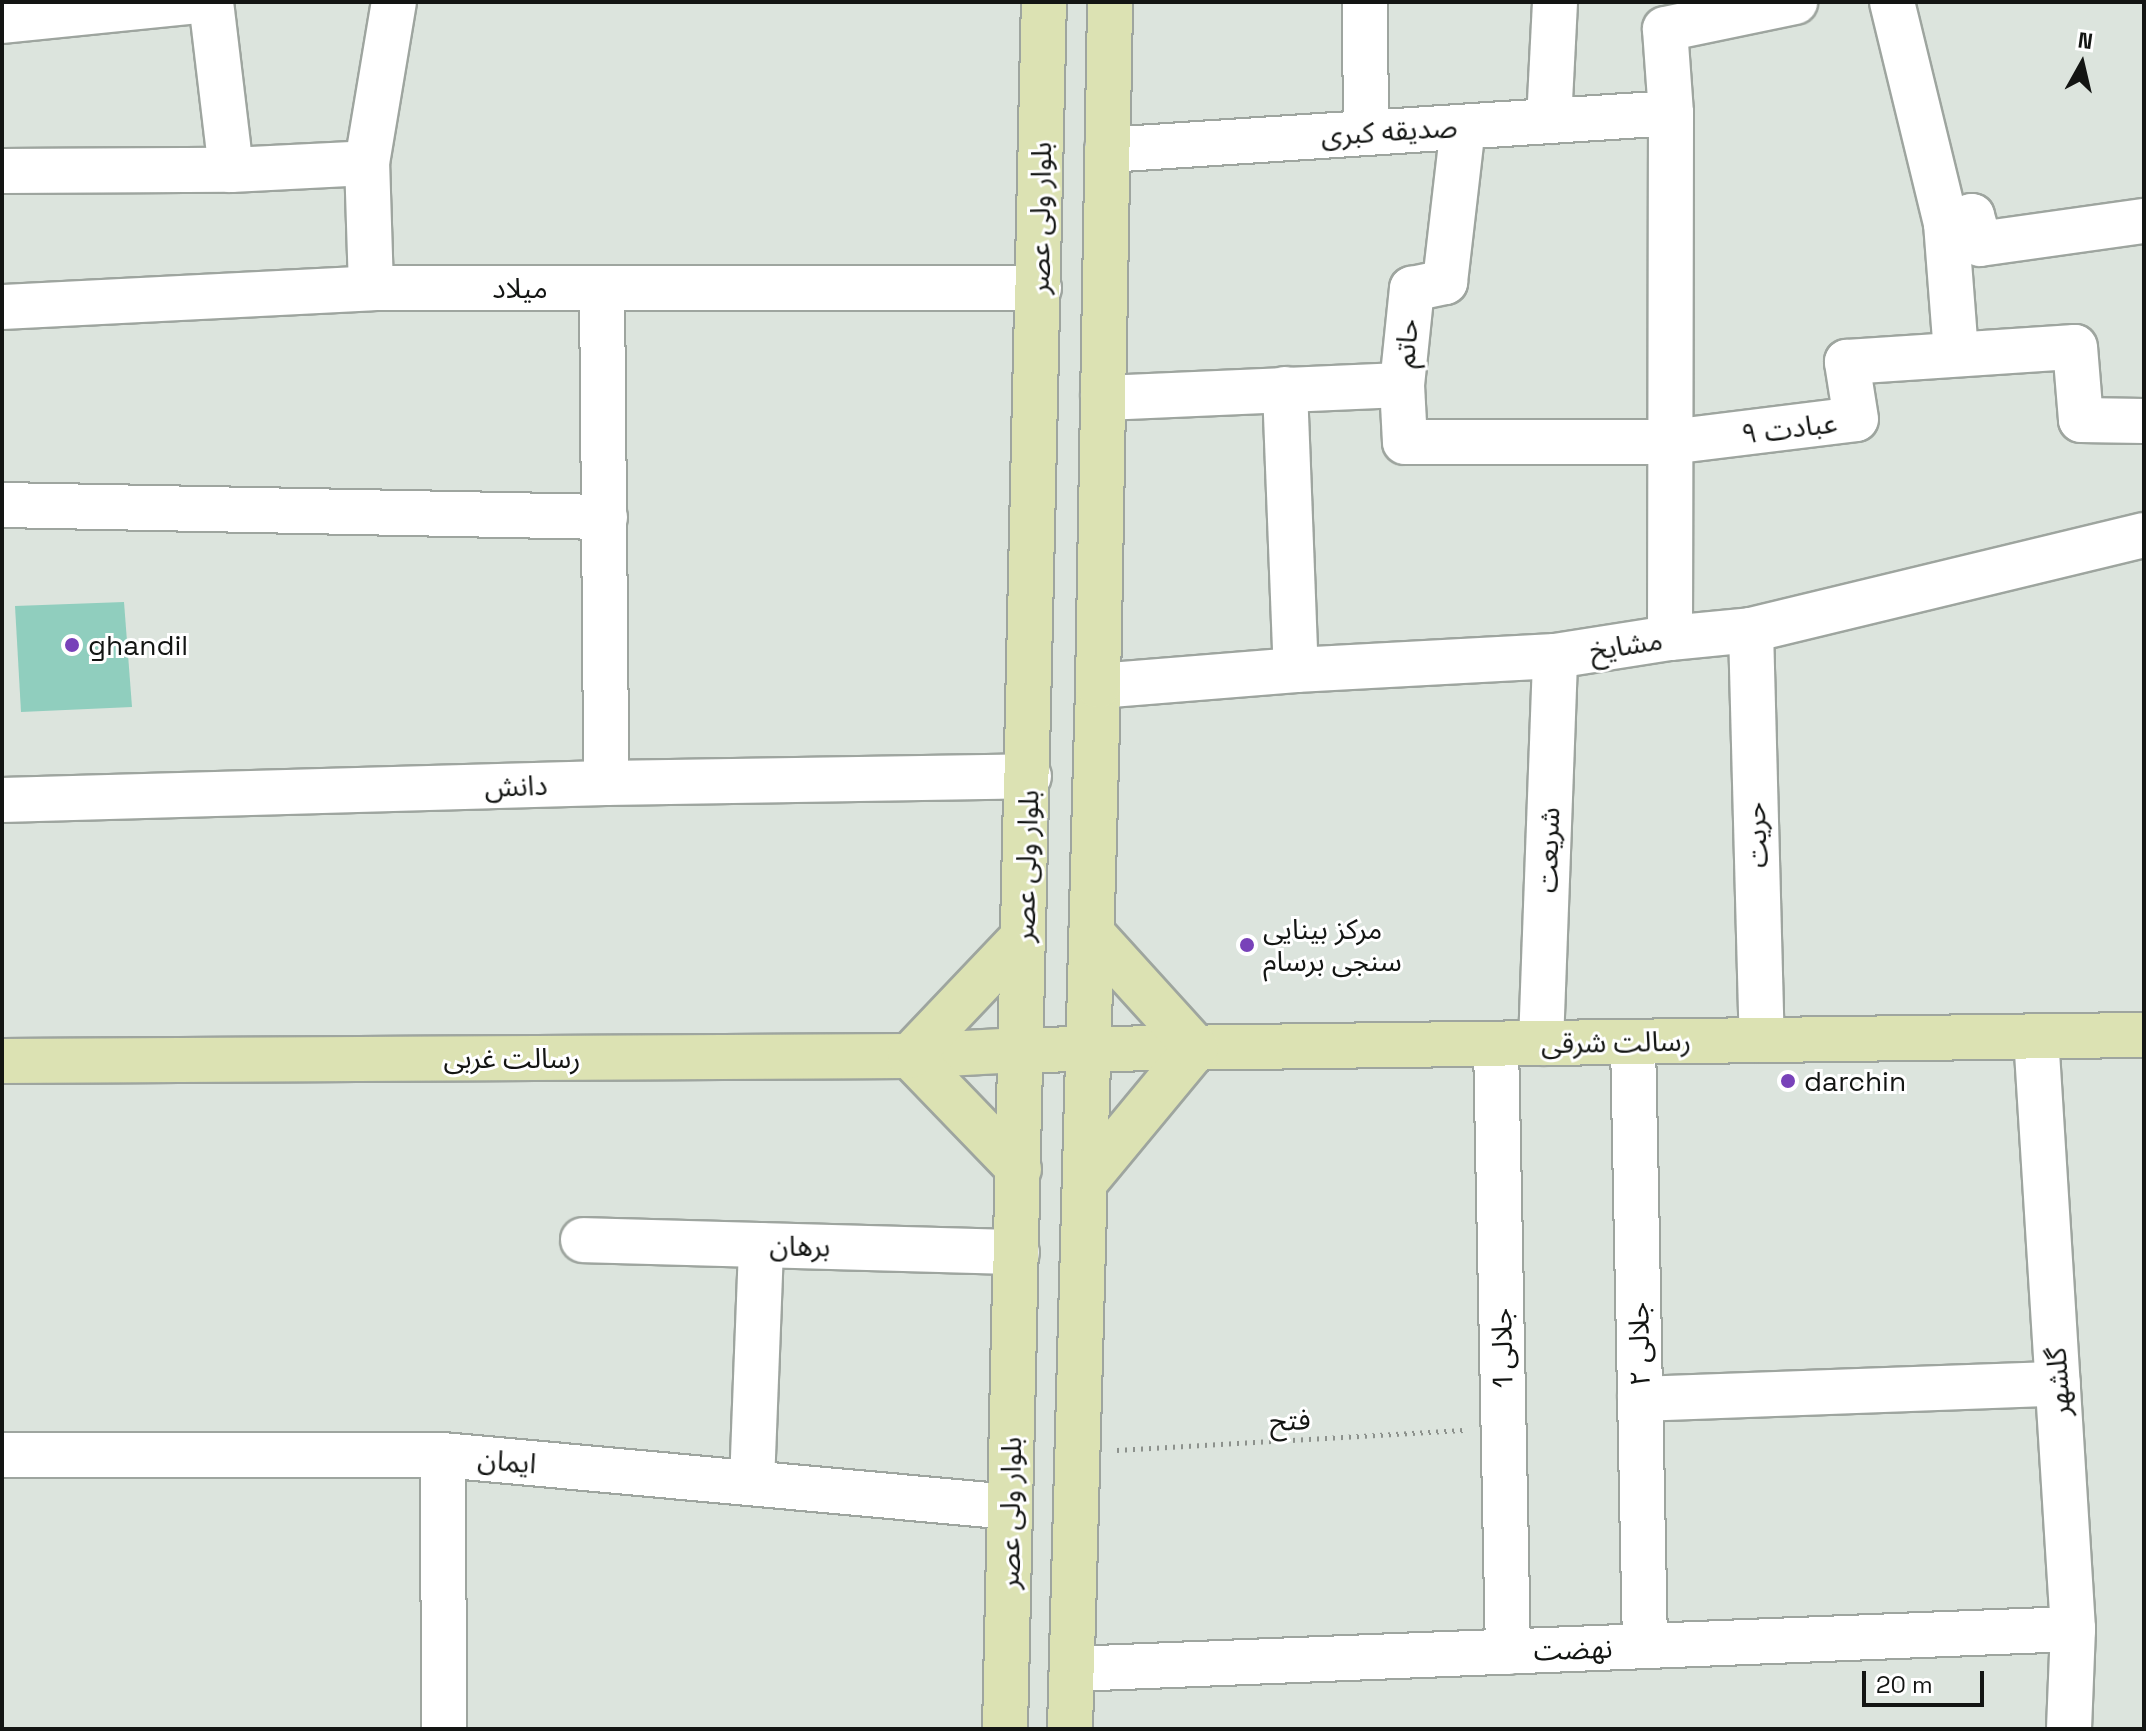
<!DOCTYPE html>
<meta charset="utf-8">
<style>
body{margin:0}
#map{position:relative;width:2146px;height:1731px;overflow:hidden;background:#dce4dd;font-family:"Space Grotesk","Noto Sans Arabic",sans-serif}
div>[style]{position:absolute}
.building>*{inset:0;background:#90cebe}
.path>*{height:5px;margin-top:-2.5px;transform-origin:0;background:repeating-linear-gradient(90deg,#8c918c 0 2px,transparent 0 8px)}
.roads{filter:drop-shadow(2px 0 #9ea59f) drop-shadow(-2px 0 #9ea59f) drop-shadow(0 2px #9ea59f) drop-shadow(0 -2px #9ea59f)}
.minor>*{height:44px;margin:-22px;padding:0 22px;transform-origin:22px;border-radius:22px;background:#fff}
.major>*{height:44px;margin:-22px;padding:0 22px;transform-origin:22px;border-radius:22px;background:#dce2b3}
.dots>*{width:22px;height:22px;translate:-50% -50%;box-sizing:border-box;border:4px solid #fff;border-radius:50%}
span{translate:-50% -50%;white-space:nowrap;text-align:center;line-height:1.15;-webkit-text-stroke:6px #fff;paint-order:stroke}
.street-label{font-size:28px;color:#131513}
.poi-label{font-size:28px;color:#131513}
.left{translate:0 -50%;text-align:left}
.frame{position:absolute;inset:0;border:4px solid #131513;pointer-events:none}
.north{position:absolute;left:2042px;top:24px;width:80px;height:80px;-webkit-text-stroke:6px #fff;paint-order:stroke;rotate:8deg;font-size:22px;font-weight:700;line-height:32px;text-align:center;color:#131513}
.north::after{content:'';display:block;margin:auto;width:28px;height:36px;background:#131513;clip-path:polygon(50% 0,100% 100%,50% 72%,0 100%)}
.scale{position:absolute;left:1862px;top:1671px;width:122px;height:36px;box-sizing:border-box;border:4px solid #131513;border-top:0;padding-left:10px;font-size:24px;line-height:28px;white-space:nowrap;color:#131513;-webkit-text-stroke:6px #fff;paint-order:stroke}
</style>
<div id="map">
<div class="building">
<i style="clip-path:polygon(124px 602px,132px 707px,21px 712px,15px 606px)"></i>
</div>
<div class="path">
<i style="left:1117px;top:1450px;width:347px;rotate:-3.3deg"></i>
</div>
<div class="roads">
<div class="minor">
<i style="left:211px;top:2px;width:169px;rotate:83.2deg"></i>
<i style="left:1365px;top:2px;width:131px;rotate:89.6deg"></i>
<i style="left:1892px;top:2px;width:228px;rotate:76.3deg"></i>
<i style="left:1946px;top:223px;width:131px;rotate:85.6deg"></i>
<i style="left:2px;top:21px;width:189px;rotate:-5.8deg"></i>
<i style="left:1549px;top:121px;width:119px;rotate:-87.1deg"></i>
<i style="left:1107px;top:150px;width:565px;rotate:-3.75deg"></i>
<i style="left:2px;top:171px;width:229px;rotate:-0.3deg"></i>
<i style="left:231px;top:170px;width:136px;rotate:-2.9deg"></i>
<i style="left:1946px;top:223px;width:27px;rotate:-15deg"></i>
<i style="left:1972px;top:216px;width:29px;rotate:74deg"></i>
<i style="left:1980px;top:244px;width:166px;rotate:-8deg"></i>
<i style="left:371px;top:288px;width:125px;rotate:-91.8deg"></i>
<i style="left:367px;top:163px;width:163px;rotate:-80.5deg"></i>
<i style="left:602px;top:288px;width:495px;rotate:89.5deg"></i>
<i style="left:2px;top:307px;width:369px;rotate:-2.9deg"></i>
<i style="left:371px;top:288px;width:668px"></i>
<i style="left:1402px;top:385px;width:57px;rotate:87deg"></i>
<i style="left:1405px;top:442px;width:265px"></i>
<i style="left:1670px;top:442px;width:187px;rotate:-7deg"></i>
<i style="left:1856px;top:419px;width:58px;rotate:-99deg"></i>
<i style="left:1847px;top:362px;width:228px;rotate:-3.8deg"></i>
<i style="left:2075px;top:347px;width:73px;rotate:85.3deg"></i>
<i style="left:2081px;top:420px;width:63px;rotate:0.9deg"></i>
<i style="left:1285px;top:389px;width:281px;rotate:87.8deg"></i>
<i style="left:1103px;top:398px;width:299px;rotate:-2.5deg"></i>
<i style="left:1402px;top:385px;width:97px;rotate:-84.1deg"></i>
<i style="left:1412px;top:289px;width:34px;rotate:-12deg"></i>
<i style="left:1445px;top:282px;width:156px;rotate:-83.4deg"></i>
<i style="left:2px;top:505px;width:603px;rotate:1.14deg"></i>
<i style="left:1751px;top:630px;width:410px;rotate:88.5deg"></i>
<i style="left:1670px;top:638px;width:525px;rotate:-89.89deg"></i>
<i style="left:1671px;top:113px;width:84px;rotate:-94.1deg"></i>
<i style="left:1665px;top:29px;width:133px;rotate:-11.7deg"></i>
<i style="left:1098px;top:686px;width:199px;rotate:-4.6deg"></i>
<i style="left:1296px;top:670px;width:259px;rotate:-3.1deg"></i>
<i style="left:1555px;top:656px;width:116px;rotate:-8.9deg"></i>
<i style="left:1670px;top:638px;width:81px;rotate:-5.6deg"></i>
<i style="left:1751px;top:630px;width:404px;rotate:-13.6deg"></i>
<i style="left:2px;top:800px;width:604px;rotate:-1.61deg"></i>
<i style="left:606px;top:783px;width:423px;rotate:-0.9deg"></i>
<i style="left:2036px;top:1036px;width:594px;rotate:86.43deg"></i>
<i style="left:2073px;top:1629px;width:100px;rotate:92.3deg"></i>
<i style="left:1633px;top:1042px;width:604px;rotate:88.86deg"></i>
<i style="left:1541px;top:1043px;width:387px;rotate:-87.9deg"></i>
<i style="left:1496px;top:1044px;width:608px;rotate:88.87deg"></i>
<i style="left:583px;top:1240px;width:434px;rotate:1.6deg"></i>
<i style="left:1640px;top:1399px;width:418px;rotate:-2.1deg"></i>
<i style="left:2px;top:1455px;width:441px"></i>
<i style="left:443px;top:1455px;width:569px;rotate:5.24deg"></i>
<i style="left:443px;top:1455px;width:274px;rotate:89.8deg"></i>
<i style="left:752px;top:1483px;width:238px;rotate:-87.8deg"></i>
<i style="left:1072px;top:1669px;width:1002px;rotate:-2.29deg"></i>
</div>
<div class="major">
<i style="left:2px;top:1061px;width:908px;rotate:-0.32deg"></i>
<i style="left:910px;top:1056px;width:112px;rotate:-3.1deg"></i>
<i style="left:1022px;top:1050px;width:1122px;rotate:-0.77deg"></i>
<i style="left:1019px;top:1169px;width:157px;rotate:-134deg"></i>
<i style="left:910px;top:1056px;width:164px;rotate:-46.5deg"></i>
<i style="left:1085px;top:1182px;width:174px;rotate:-50.4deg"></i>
<i style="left:1196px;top:1048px;width:156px;rotate:-132.2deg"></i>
<i style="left:1005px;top:1729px;width:1727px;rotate:-88.71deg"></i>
<i style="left:1070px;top:1729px;width:1043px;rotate:-88.46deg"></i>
<i style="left:1098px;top:686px;width:684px;rotate:-88.99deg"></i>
</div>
</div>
<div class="dots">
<i style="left:72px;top:645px;background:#7842b9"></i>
<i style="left:1247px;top:945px;background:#7842b9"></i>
<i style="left:1788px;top:1081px;background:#7842b9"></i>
</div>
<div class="street-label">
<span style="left:1389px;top:131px;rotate:-4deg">صدیقه کبری</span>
<span style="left:1040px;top:218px;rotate:-89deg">بلوار ولی عصر</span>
<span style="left:520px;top:288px">میلاد</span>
<span style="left:1406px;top:343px;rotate:-84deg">حاتم</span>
<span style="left:1789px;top:428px;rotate:-7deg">عبادت ۹</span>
<span style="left:1626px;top:645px;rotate:-9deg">مشایخ</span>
<span style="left:516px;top:786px;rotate:-2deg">دانش</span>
<span style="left:1756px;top:835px;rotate:-92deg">حریت</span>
<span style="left:1548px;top:850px;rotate:-88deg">شریعت</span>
<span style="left:1026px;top:866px;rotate:-88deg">بلوار ولی عصر</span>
<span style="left:1616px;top:1042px;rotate:-1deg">رسالت شرقی</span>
<span style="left:512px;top:1058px">رسالت غربی</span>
<span style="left:800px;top:1246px;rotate:1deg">برهان</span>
<span style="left:1639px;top:1344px;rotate:-91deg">جلالی ۲</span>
<span style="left:1502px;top:1348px;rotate:-91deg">جلالی 1</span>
<span style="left:2058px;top:1382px;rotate:-94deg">گلشهر</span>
<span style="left:1290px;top:1420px;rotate:-3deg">فتح</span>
<span style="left:507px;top:1461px;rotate:5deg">ایمان</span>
<span style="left:1010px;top:1513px;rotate:-89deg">بلوار ولی عصر</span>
<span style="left:1573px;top:1649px;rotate:-2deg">نهضت</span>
</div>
<div class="poi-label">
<span class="left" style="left:88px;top:645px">ghandil</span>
<span class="left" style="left:1263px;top:945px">مرکز بینایی<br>سنجی برسام</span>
<span class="left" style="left:1804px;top:1081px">darchin</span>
</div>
<div class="frame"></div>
<div class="north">N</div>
<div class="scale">20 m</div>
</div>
